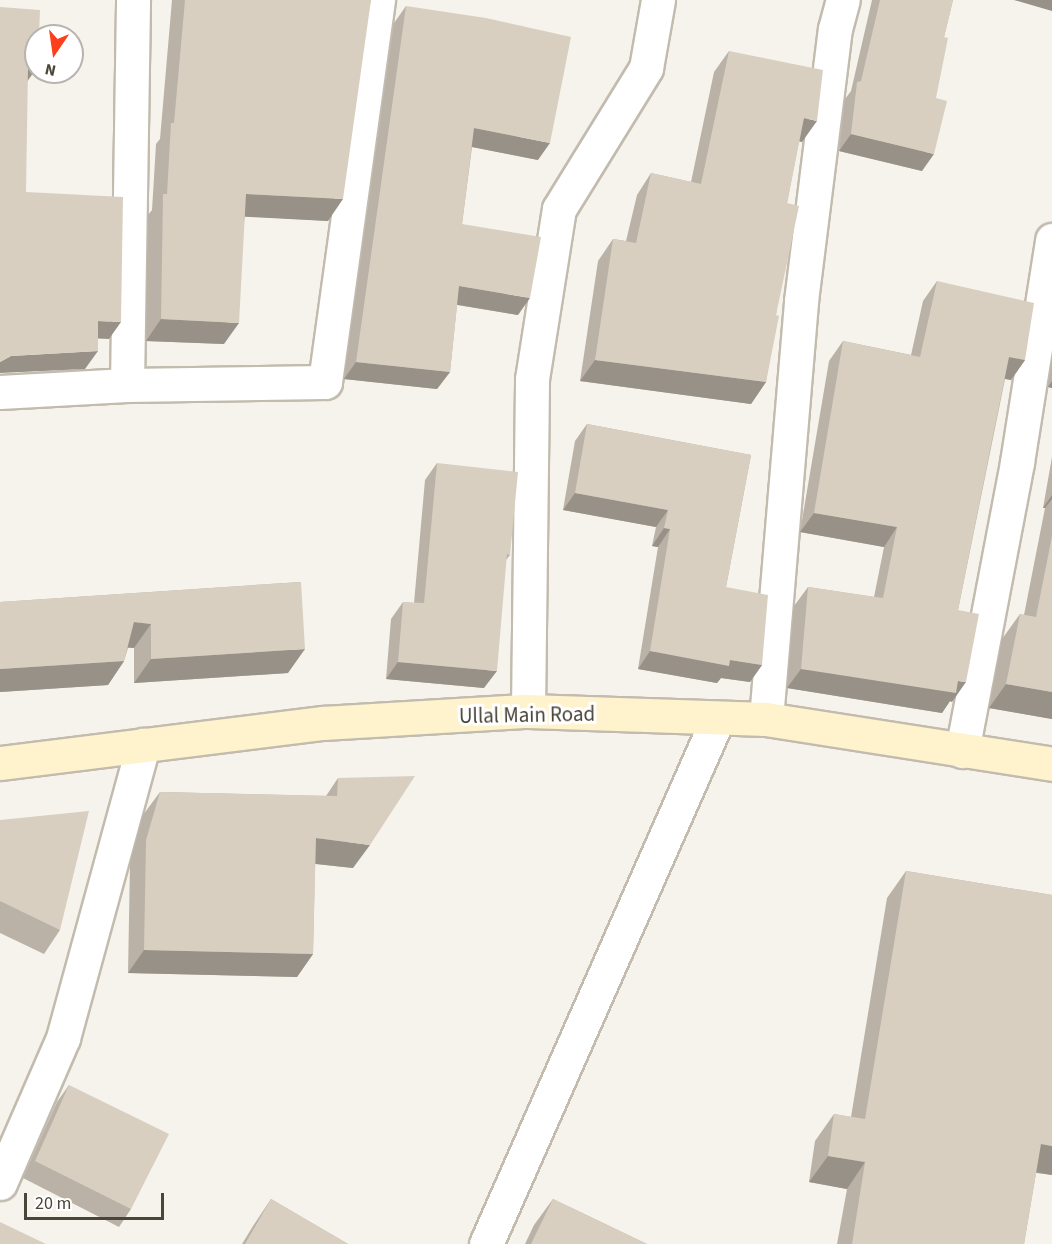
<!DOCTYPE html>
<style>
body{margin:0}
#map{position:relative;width:1052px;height:1244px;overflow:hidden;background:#f6f3ec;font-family:"Source Sans 3",sans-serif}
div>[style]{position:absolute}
.roads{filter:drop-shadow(2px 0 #c2bbae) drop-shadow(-2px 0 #c2bbae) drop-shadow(0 2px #c2bbae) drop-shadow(0 -2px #c2bbae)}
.street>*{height:33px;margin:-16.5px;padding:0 16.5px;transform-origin:16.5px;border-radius:16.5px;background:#fff}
.secondary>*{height:33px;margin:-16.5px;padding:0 16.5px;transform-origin:16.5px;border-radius:16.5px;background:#fff3cd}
.wall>*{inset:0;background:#bab2a6}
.shaded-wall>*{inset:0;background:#979187}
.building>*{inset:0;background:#d8cfc1}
span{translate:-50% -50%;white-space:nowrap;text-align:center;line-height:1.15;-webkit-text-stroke:6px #fff;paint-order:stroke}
.street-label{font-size:21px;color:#4b4439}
.north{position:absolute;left:24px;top:24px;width:60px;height:60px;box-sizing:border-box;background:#fff;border:2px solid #b7b4b0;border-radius:50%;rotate:193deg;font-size:16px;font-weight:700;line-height:24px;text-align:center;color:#4b4439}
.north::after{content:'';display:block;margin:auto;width:21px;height:27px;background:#fc3f1d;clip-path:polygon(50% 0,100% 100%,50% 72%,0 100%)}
.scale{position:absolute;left:24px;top:1193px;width:140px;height:27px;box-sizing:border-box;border:3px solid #4b4439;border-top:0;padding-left:8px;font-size:18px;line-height:21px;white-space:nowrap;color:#4b4439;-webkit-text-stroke:4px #fff;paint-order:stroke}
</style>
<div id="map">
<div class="roads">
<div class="street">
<i style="left:127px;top:385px;width:385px;rotate:-89.1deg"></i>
<i style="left:0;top:392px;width:127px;rotate:-3.2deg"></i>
<i style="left:127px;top:385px;width:198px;rotate:-0.9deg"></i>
<i style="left:325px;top:382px;width:386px;rotate:-82.1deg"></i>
<i style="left:528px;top:711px;width:332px;rotate:-89.3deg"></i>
<i style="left:532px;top:379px;width:172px;rotate:-81deg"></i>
<i style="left:559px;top:209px;width:166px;rotate:-58.3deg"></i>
<i style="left:646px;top:68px;width:69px;rotate:-80deg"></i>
<i style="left:766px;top:719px;width:419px;rotate:-85.2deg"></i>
<i style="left:801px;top:301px;width:274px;rotate:-82.9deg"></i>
<i style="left:835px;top:29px;width:30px;rotate:-75deg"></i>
<i style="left:962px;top:751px;width:294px;rotate:-79.2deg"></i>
<i style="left:1017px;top:462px;width:225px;rotate:-81deg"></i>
<i style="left:0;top:1183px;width:158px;rotate:-66.5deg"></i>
<i style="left:63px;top:1038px;width:304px;rotate:-74.7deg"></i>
<i style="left:486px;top:1244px;width:575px;rotate:-66.2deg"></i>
</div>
<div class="secondary">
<i style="left:0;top:763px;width:325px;rotate:-7.1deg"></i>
<i style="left:323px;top:723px;width:205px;rotate:-3.4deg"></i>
<i style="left:528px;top:711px;width:238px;rotate:1.9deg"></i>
<i style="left:766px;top:719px;width:290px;rotate:8.9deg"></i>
</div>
</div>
<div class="wall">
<i style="clip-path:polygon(172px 0,371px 0,328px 221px,245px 216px,224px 344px,146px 341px,148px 215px,152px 210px,156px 144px,160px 139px)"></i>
<i style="clip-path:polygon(872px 0,953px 0,944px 37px,922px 171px,839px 151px,845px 99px,851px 91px)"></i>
<i style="clip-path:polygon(406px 6px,538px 160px,472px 147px,462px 224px,518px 315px,457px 305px,450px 372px,437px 389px,344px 379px,394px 23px)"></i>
<i style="clip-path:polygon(729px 51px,802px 142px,799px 141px,787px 203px,776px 315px,766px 382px,751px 404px,580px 381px,598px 261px,613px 239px,626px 241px,637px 195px,651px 173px,691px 182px,714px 72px)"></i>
<i style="clip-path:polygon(937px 281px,1025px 360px,1011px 380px,1005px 379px,958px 610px,952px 702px,950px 701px,942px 713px,787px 688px,794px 606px,808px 587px,874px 597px,884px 547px,800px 532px,829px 361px,843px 341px,911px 355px,923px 301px)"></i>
<i style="clip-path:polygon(1052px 360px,1052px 388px,1048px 387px)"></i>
<i style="clip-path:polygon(587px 424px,751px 455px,726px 587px,762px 665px,750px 682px,721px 678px,717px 683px,638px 669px,658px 547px,652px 546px,656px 527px,563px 510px,575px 441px)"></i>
<i style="clip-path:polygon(1052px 457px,1052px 719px,989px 708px,1002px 639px,1020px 614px,1024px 615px,1045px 508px,1043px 508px)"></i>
<i style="clip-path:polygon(437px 463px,510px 555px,506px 560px,484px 688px,386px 679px,391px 619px,403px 602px,414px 603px,425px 480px)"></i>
<i style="clip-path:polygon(301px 582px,288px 673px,134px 683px,134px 648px,128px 648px,124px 661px,108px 685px,0 692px,0 602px)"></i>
<i style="clip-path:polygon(338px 778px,353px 868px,315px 864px,313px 954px,297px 977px,128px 973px,130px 863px,143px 815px,160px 792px,326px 796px)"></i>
<i style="clip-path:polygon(0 820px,60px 930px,44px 954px,0 933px)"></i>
<i style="clip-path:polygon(906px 871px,1052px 895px,1052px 1175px,1036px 1173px,1024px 1244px,837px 1244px,847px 1189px,809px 1182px,815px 1141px,834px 1114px,851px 1117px,887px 898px)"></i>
<i style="clip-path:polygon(69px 1085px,131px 1209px,119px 1227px,23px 1178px,57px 1102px)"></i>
<i style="clip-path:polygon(271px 1199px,348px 1244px,242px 1244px,253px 1226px)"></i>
<i style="clip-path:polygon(553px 1199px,647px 1244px,525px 1244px,534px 1225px)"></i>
</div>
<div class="shaded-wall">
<i style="clip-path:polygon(1014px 0,1052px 0,1052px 11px)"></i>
<i style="clip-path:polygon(28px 68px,36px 69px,24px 86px)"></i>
<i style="clip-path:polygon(804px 118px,817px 121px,802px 142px,789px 139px)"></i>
<i style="clip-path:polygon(474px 128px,550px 143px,538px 160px,462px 145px)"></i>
<i style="clip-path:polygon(851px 134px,934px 154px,922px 171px,839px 151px)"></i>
<i style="clip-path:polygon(246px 194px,343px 199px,328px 221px,231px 216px)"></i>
<i style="clip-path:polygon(459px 286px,530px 298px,518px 315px,447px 303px)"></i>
<i style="clip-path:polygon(161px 319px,239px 323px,224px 344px,146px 341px)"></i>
<i style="clip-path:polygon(98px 321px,121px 322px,109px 339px,86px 338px)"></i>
<i style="clip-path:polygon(98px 351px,85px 369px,0 373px,0 362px,11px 356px)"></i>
<i style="clip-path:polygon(1009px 357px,1025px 360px,1011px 380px,996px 377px)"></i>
<i style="clip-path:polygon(595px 360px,766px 382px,751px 404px,580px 381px)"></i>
<i style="clip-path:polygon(356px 362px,450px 372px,437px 389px,344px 379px)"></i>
<i style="clip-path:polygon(1052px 381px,1052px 388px,1048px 387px)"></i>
<i style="clip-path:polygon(575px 493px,668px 510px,656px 527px,563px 510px)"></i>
<i style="clip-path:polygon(1052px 495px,1052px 499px,1045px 508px,1043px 508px)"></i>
<i style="clip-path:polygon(814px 513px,897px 527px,884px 547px,800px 532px)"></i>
<i style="clip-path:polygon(664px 528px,670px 529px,658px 547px,652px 546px)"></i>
<i style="clip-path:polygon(134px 622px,151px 624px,134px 648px,117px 646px)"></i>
<i style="clip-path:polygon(305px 649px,288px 673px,134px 683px,151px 659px)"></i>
<i style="clip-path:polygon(650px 651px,730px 660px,762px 665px,750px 682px,721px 678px,717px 683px,638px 669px)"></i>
<i style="clip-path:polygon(124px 661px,108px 685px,0 692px,0 669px)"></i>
<i style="clip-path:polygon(398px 662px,497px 671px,484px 688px,386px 679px)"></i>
<i style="clip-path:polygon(801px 669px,958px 681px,966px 682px,952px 702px,950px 701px,942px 713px,787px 688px)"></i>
<i style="clip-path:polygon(1006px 684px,1052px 692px,1052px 719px,989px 708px)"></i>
<i style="clip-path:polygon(316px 838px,370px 845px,353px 868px,299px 862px)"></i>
<i style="clip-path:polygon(144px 950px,313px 954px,297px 977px,128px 973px)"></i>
<i style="clip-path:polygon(1041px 1144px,1052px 1146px,1052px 1175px,1022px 1170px)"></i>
<i style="clip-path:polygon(828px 1156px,865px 1162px,847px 1189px,809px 1182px)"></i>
</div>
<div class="building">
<i style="clip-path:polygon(185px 0,371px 0,343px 199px,246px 194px,239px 323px,161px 319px,163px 194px,167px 194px,171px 123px,174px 123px)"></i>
<i style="clip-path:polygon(880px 0,953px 0,944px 37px,948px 38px,936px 98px,947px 101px,934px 154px,851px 134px,857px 82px,861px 81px)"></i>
<i style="clip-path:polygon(406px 6px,486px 18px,571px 37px,550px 143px,474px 128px,462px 224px,541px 237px,530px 298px,459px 286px,450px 372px,356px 362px)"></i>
<i style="clip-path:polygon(0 7px,40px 10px,39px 36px,36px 36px,36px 69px,28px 68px,26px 192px,123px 197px,121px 322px,98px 321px,98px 351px,11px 356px,0 362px)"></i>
<i style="clip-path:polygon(729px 51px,823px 70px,817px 121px,804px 118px,787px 203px,799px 206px,776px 315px,779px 316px,766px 382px,595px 360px,613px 239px,636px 243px,651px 173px,701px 184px)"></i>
<i style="clip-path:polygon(937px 281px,1034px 303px,1025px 360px,1009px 357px,990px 450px,958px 610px,979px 614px,966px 682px,958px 681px,956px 693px,801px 669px,808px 587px,883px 598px,897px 527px,814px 513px,843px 341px,920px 357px)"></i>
<i style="clip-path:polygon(587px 424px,751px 455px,726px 587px,768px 595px,762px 665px,730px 660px,729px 666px,650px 651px,670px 529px,664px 528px,668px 510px,575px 493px)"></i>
<i style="clip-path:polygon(437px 463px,518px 472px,510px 555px,507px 554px,497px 671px,398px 662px,403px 602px,424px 603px)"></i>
<i style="clip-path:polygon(1052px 536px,1052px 692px,1006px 684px,1020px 614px,1036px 617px)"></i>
<i style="clip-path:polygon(301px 582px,305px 649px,151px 659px,151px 624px,134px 622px,124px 661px,0 669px,0 602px)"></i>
<i style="clip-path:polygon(415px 776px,370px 845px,316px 838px,313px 954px,144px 950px,146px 840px,160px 792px,337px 796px,338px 778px)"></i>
<i style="clip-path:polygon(89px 811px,60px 930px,0 901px,0 820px)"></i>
<i style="clip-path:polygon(906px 871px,1052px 895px,1052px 1146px,1041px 1144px,1024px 1244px,852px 1244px,865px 1162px,828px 1156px,834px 1114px,865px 1119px)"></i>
<i style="clip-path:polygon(69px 1085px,169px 1134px,131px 1209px,35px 1161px)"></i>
<i style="clip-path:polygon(271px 1199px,348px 1244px,245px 1244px)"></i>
<i style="clip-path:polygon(553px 1199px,647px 1244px,531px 1244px)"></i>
<i style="clip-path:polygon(0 1222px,46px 1244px,0 1244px)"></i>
</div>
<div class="street-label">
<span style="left:527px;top:715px;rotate:-1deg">Ullal Main Road</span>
</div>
<div class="north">N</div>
<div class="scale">20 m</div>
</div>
